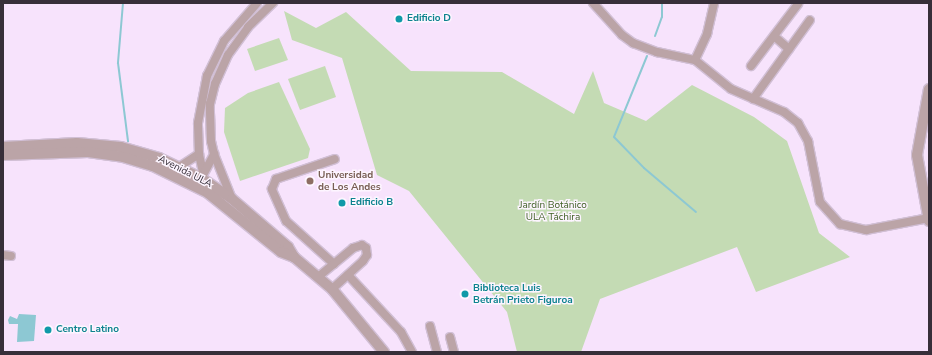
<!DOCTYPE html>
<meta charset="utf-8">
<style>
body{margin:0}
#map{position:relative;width:932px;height:355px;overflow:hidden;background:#f7e3fc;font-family:"Nunito Sans",sans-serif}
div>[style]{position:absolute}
.green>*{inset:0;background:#c4dbb4}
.water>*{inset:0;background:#8dc8d3}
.stream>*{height:2px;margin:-1px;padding:0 1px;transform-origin:1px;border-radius:1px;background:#8dc8d3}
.roads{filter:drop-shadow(1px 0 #d1bfd5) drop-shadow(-1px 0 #d1bfd5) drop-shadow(0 1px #d1bfd5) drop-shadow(0 -1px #d1bfd5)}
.minor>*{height:8px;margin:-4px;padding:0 4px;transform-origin:4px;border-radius:4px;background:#bba4a7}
.tertiary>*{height:10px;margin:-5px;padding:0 5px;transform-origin:5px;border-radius:5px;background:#bba4a7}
.dots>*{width:11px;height:11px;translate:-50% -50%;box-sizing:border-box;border:2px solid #fdf5ff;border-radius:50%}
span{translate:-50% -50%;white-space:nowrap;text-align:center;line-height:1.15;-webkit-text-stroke:3px #fdf5ff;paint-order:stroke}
.culture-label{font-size:10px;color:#0d838f;font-weight:700}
.left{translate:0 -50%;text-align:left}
.street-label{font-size:10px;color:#372f39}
.education-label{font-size:10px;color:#785e54;font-weight:700}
.park-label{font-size:10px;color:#406026}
.frame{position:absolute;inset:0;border:4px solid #372f39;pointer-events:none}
</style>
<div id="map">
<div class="green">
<i style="clip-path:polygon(284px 11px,316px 28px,346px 12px,411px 71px,502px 72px,574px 114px,593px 71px,604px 103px,646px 121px,692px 85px,754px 117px,787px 141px,819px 233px,850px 257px,756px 292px,737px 247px,600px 299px,581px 352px,517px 352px,507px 312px,409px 191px,377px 175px,342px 58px,292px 40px)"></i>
<i style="clip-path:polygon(279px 38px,288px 60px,255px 71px,247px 49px)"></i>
<i style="clip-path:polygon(325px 66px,336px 97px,300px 110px,288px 79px)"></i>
<i style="clip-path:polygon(279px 82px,310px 149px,308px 158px,240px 181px,224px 132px,225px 108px,248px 93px)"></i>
</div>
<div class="water">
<i style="clip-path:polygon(19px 314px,36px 315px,34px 341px,17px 342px,18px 324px,9px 324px,8px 320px,10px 316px,17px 319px)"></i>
</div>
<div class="stream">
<i style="left:123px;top:3px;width:60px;rotate:94.8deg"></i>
<i style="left:118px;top:63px;width:79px;rotate:82.7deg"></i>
<i style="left:655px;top:36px;width:20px;rotate:-70deg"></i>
<i style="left:662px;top:17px;width:14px;rotate:-90deg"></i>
<i style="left:647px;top:56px;width:87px;rotate:112.2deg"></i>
<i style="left:614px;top:137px;width:43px;rotate:45.9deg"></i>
<i style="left:644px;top:168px;width:68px;rotate:40.2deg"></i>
</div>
<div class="roads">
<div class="minor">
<i style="left:593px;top:3px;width:43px;rotate:47.8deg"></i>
<i style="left:622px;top:35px;width:14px;rotate:36deg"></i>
<i style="left:633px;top:43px;width:26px;rotate:21deg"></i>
<i style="left:657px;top:52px;width:39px;rotate:12deg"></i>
<i style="left:695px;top:60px;width:46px;rotate:38.9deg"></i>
<i style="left:731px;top:89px;width:58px;rotate:23.5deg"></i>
<i style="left:784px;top:112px;width:18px;rotate:38deg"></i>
<i style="left:798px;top:123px;width:21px;rotate:61deg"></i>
<i style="left:808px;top:141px;width:62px;rotate:78.9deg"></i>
<i style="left:820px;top:202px;width:30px;rotate:48deg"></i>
<i style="left:840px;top:224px;width:27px;rotate:13deg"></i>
<i style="left:866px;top:230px;width:64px;rotate:-10.8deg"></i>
<i style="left:774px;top:36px;width:20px;rotate:41deg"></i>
<i style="left:695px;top:60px;width:29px;rotate:-65deg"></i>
<i style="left:707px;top:34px;width:32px;rotate:-77deg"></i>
<i style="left:751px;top:66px;width:78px;rotate:-52.8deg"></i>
<i style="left:753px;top:99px;width:97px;rotate:-54.2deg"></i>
<i style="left:179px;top:167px;width:24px;rotate:-33deg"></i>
<i style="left:203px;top:172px;width:18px;rotate:-103deg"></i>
<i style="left:199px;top:154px;width:31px;rotate:-92deg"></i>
<i style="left:198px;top:123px;width:48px;rotate:-79.2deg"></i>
<i style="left:207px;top:76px;width:39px;rotate:-64deg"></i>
<i style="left:224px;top:41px;width:50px;rotate:-49deg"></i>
<i style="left:203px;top:175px;width:24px;rotate:-62deg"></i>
<i style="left:232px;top:199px;width:48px;rotate:-111.8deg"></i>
<i style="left:214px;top:154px;width:13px;rotate:-103deg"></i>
<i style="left:211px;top:141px;width:37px;rotate:-92deg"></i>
<i style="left:210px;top:104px;width:21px;rotate:-76deg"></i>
<i style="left:215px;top:84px;width:32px;rotate:-66deg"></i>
<i style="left:228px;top:55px;width:34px;rotate:-54deg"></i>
<i style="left:248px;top:27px;width:35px;rotate:-44deg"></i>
<i style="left:3px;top:255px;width:8px;rotate:7deg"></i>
<i style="left:334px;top:264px;width:64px;rotate:-138.1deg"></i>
<i style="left:286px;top:221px;width:35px;rotate:-114deg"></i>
<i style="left:272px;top:189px;width:11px;rotate:-68deg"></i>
<i style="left:276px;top:179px;width:62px;rotate:-18.7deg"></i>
<i style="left:348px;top:275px;width:78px;rotate:47.1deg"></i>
<i style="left:401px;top:332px;width:23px;rotate:61deg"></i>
<i style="left:318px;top:277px;width:45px;rotate:-39.6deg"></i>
<i style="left:353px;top:248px;width:9px;rotate:-18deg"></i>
<i style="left:362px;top:245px;width:5px;rotate:37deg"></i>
<i style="left:366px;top:248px;width:7px;rotate:82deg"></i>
<i style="left:367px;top:255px;width:7px;rotate:124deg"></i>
<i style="left:363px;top:261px;width:42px;rotate:137.9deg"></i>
<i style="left:430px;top:326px;width:27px;rotate:75deg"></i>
<i style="left:450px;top:337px;width:16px;rotate:75deg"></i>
</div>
<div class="tertiary">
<i style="left:929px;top:89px;width:67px;rotate:100.3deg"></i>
<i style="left:917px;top:155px;width:67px;rotate:79.7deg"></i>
<i style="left:3px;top:147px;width:74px;rotate:-3.1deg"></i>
<i style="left:77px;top:143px;width:44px;rotate:5.2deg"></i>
<i style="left:121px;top:147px;width:40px;rotate:16deg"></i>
<i style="left:159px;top:158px;width:47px;rotate:25.5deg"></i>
<i style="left:201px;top:178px;width:37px;rotate:34deg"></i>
<i style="left:232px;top:199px;width:74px;rotate:40.6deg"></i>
<i style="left:288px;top:247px;width:12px;rotate:59deg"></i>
<i style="left:294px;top:257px;width:50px;rotate:40.1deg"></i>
<i style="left:332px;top:289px;width:82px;rotate:50.5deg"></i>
<i style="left:3px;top:155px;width:85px;rotate:-2deg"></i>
<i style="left:88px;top:152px;width:35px;rotate:8deg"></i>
<i style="left:123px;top:157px;width:31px;rotate:17deg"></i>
<i style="left:153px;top:166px;width:61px;rotate:26.1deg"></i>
<i style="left:208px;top:193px;width:94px;rotate:38.9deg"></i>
<i style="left:281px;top:252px;width:14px;rotate:21deg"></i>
</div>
</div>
<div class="dots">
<i style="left:399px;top:19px;background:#0f9aa8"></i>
<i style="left:310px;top:181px;background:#8d6e63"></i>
<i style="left:342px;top:203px;background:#0f9aa8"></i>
<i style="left:465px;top:294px;background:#0f9aa8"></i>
<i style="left:48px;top:330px;background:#0f9aa8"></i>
</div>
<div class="culture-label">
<span class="left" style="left:407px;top:19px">Edificio D</span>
<span class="left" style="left:350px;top:203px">Edificio B</span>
<span class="left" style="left:473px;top:294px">Biblioteca Luis<br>Betrán Prieto Figuroa</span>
<span class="left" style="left:56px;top:330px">Centro Latino</span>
</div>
<div class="street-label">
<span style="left:185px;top:172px;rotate:27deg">Avenida ULA</span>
</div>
<div class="education-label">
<span class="left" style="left:318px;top:181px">Universidad<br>de Los Andes</span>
</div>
<div class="park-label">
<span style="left:553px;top:211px">Jardín Botánico<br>ULA Táchira</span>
</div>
<div class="frame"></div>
</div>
